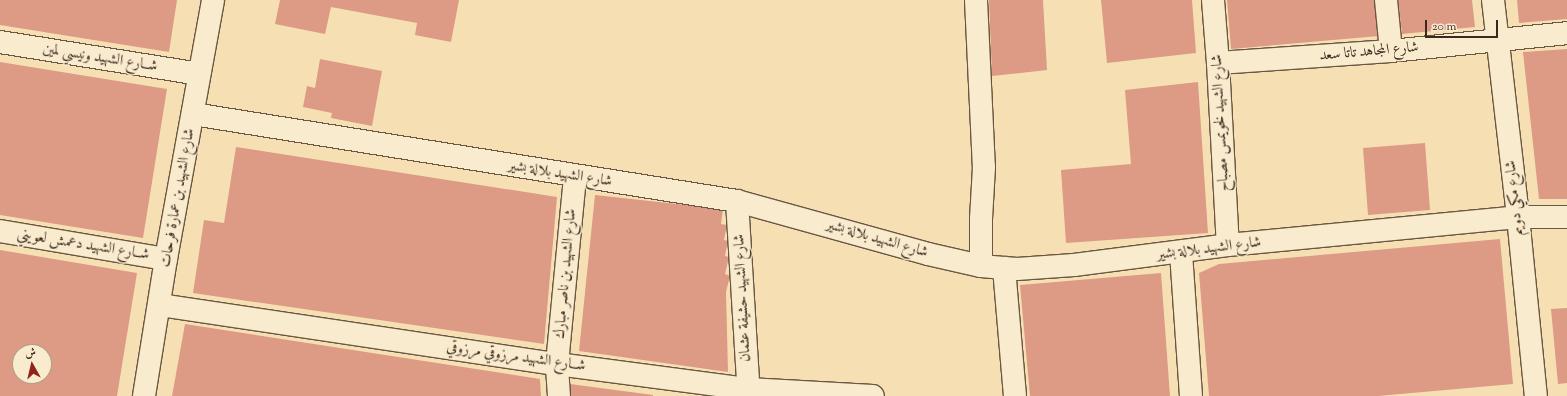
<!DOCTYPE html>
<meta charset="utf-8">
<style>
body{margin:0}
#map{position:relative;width:1567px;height:396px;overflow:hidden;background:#f6e0b3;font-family:"Sorts Mill Goudy",Amiri,serif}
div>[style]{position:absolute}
.building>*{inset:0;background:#dd9a85}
.roads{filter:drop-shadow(1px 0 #6a5642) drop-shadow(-1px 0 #6a5642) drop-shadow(0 1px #6a5642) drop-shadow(0 -1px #6a5642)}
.minor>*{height:22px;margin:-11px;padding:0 11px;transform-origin:11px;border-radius:11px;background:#f9ebce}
span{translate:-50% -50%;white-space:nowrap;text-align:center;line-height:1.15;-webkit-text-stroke:3px #f9ebce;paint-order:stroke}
.street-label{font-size:15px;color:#3c281d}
.north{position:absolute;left:12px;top:344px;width:40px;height:40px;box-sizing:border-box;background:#f9ebce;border:1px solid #ad9d87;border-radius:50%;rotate:352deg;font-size:11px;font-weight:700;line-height:16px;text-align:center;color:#3c281d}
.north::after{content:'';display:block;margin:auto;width:14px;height:18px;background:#8f2418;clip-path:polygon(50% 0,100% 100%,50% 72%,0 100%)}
.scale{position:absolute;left:1425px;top:20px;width:73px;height:18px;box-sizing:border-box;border:2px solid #3c281d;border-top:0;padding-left:5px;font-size:12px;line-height:14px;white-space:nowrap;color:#3c281d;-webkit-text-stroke:3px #f9ebce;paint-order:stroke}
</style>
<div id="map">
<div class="building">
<i style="clip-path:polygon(0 0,177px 0,169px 52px,0 25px)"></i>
<i style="clip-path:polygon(280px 0,459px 0,451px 42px,415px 35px,417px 23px,331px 7px,325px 34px,275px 24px)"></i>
<i style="clip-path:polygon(989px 0,1043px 0,1047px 70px,992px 76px)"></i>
<i style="clip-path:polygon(1101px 0,1192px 0,1196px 53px,1107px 63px)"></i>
<i style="clip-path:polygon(1227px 0,1375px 0,1379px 36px,1231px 49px)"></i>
<i style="clip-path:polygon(1398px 0,1472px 0,1475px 27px,1402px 34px)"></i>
<i style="clip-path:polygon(1517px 0,1567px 0,1567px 19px,1519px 23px)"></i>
<i style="clip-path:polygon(1567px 49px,1567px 199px,1539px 199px,1523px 52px)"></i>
<i style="clip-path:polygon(320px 59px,382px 71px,372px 126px,331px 118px,332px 113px,303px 107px,307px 86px,315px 88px)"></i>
<i style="clip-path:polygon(0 62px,167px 89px,143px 238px,0 215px)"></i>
<i style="clip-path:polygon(1198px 82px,1208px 233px,1066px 243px,1061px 170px,1131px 164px,1125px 90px)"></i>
<i style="clip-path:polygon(1425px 143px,1430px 210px,1368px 215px,1363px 148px)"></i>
<i style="clip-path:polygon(236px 147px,557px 197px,544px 344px,193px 293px,204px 220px,224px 223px)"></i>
<i style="clip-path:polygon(595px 195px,723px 209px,721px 224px,727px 225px,724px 240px,728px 241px,725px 256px,729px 257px,725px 274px,730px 276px,726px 292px,728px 372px,579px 351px)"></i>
<i style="clip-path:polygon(1500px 239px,1513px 384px,1378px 396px,1209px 396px,1199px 273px,1219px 264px)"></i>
<i style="clip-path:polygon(evenodd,0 250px,137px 273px,117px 396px,0 396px,0 250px,20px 352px,44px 352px,44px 376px,20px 376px,20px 352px)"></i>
<i style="clip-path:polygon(1161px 273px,1170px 396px,1030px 396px,1020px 285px)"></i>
<i style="clip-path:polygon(1567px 308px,1567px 383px,1558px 384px,1551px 309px)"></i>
<i style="clip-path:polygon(185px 324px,540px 379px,541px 396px,172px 396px)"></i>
<i style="clip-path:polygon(570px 384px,653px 395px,653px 396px,571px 396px)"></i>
</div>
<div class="roads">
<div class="minor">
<i style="left:976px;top:0;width:167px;rotate:87.3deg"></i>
<i style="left:984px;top:167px;width:52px;rotate:93.3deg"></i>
<i style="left:981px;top:219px;width:47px;rotate:90deg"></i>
<i style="left:1213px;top:0;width:63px;rotate:85.5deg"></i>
<i style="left:1218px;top:63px;width:182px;rotate:86.9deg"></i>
<i style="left:1386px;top:0;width:51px;rotate:84.4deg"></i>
<i style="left:1493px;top:0;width:218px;rotate:83.4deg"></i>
<i style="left:1518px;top:217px;width:180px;rotate:84.3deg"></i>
<i style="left:0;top:42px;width:202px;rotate:9.1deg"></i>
<i style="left:1218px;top:63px;width:173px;rotate:-4deg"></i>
<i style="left:1391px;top:51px;width:177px;rotate:-5.8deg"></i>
<i style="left:193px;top:114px;width:551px;rotate:9.09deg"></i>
<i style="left:737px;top:201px;width:198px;rotate:15.5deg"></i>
<i style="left:928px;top:254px;width:54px;rotate:12.8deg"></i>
<i style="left:981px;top:266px;width:23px;rotate:5deg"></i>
<i style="left:1004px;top:268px;width:13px;rotate:4deg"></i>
<i style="left:1017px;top:269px;width:57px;rotate:-4deg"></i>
<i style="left:1074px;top:265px;width:155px;rotate:-7.4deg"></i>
<i style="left:1228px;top:245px;width:291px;rotate:-5.5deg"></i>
<i style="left:1518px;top:217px;width:49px"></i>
<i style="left:737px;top:201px;width:195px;rotate:86.5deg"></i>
<i style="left:0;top:231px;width:168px;rotate:9.6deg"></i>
<i style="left:1181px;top:253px;width:143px;rotate:86deg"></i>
<i style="left:1004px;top:268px;width:128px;rotate:85.1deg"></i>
<i style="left:160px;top:305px;width:401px;rotate:8.5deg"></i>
<i style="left:557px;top:364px;width:193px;rotate:7.5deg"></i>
<i style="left:748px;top:389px;width:125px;rotate:3.2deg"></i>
<i style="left:144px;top:396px;width:139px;rotate:-80.9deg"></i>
<i style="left:166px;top:259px;width:263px;rotate:-79.7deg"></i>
<i style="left:559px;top:396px;width:32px;rotate:-94deg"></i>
<i style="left:557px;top:364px;width:189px;rotate:-84.5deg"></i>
</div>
</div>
<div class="street-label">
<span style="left:1369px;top:52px;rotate:-5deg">شارع المجاهد تاتا سعد</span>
<span style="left:100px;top:58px;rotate:9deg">شــارع الشهيد ونيسي لمين</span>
<span style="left:1221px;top:123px;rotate:-93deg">شارع الشهيد لخويمس مصباح</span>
<span style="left:560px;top:174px;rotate:9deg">شارع الشهيد بلالة بشير</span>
<span style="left:178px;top:198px;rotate:-80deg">شارع الشهيد بن عمارة فرحات</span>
<span style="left:1515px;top:198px;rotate:-96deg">شارع مكي دويم</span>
<span style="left:877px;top:239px;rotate:16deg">شارع الشهيد بلالة بشير</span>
<span style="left:83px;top:245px;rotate:9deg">شــارع الشهيد دعمش لعويني</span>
<span style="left:1209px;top:249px;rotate:-7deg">شارع الشهيد بلالة بشير</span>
<span style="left:566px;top:274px;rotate:-85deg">شارع الشهيد بن ناصر مبارك</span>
<span style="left:743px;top:298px;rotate:-93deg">شارع الشهيد حشيفة عثمان</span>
<span style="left:516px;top:357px;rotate:8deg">شــارع الشهيد مرزوقي مرزوقي</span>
</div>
<div class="north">ش</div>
<div class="scale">20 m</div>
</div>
